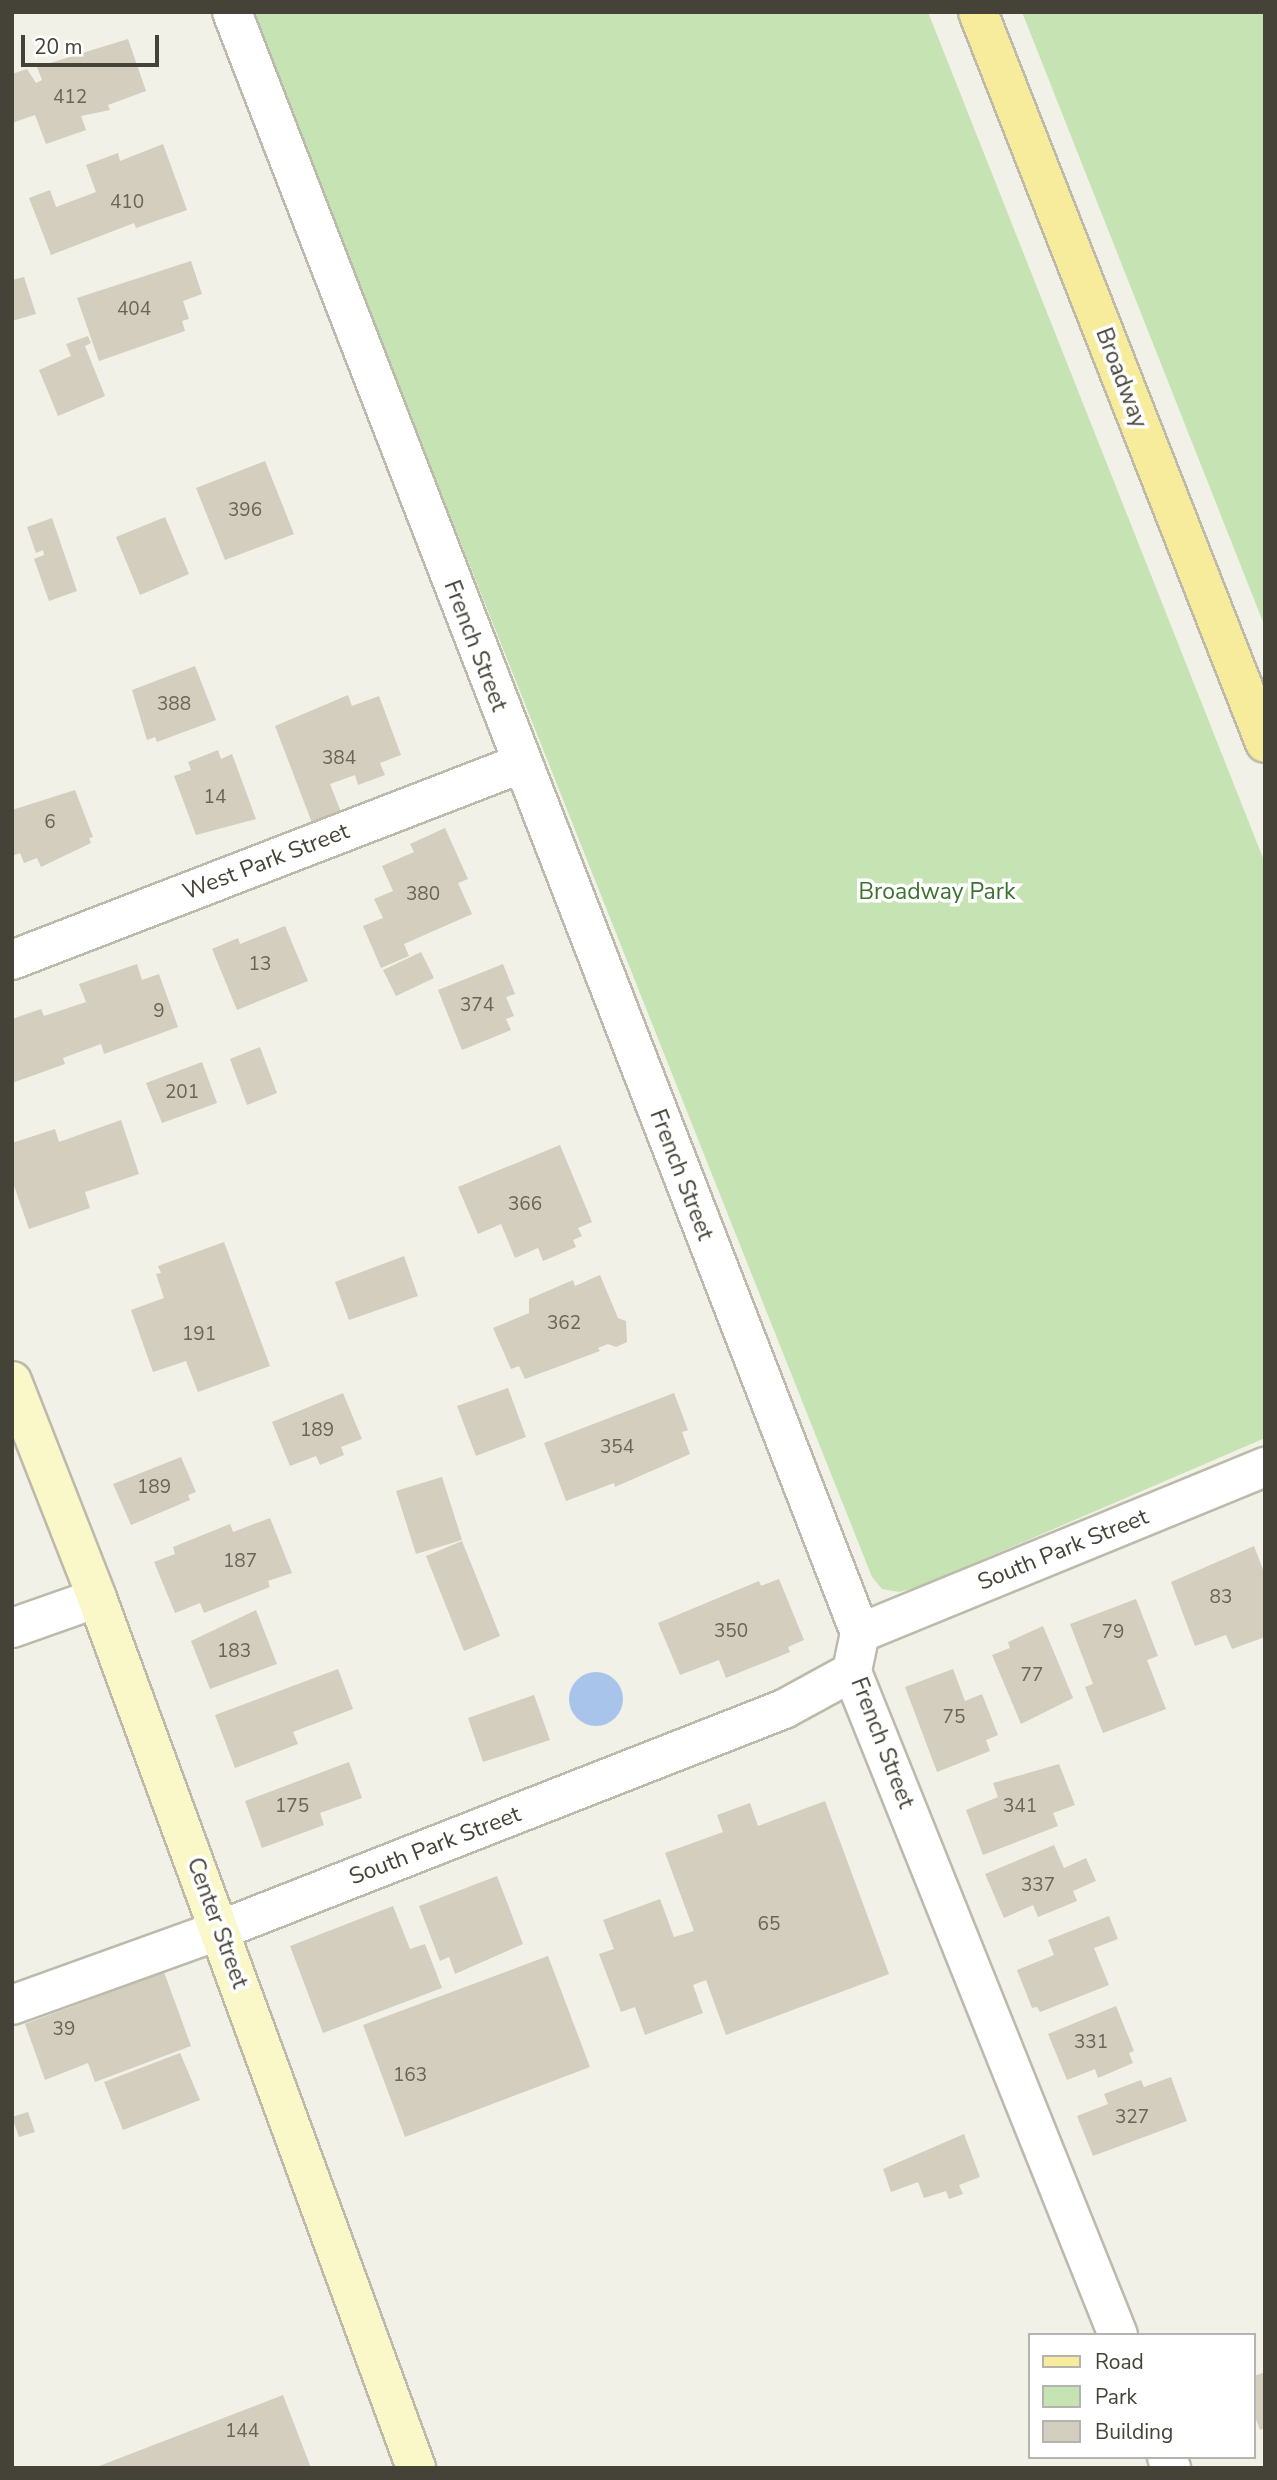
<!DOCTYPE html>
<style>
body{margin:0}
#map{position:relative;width:1277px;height:2480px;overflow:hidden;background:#f2f1e7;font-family:"Nunito Sans",sans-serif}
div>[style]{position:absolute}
.green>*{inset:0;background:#c5e3b3}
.water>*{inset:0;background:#a8c4ea}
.round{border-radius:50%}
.building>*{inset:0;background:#d3cebe}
.roads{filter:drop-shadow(2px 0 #bdbaab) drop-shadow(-2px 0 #bdbaab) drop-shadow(0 2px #bdbaab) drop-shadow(0 -2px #bdbaab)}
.street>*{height:38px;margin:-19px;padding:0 19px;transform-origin:19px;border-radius:19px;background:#fff}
.secondary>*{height:38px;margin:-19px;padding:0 19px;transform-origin:19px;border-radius:19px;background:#faf7c9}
.primary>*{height:38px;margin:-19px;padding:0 19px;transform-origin:19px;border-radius:19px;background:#f6ec9c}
span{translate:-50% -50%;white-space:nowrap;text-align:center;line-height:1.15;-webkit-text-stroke:7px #fff;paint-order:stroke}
.number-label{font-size:19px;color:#686559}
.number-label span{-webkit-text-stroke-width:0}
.street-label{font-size:23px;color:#454237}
.park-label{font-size:23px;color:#3c722f}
.frame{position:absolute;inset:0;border:14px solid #454237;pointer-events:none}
.legend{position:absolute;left:1028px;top:2333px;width:228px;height:126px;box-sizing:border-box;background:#fff;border:2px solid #b5b3af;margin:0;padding:9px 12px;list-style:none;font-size:21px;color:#454237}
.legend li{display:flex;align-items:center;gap:14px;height:35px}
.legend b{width:35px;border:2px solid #b5b3af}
.scale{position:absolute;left:21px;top:35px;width:138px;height:32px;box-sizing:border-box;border:4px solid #454237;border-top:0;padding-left:9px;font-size:21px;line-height:24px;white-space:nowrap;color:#454237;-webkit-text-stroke:5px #fff;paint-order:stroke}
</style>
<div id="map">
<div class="green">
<i style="clip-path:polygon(250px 12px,928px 12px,1265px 863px,1265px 1438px,919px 1587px,899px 1592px,882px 1589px,872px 1577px)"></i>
<i style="clip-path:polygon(1022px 12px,1265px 12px,1265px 627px)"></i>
</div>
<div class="water">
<i class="round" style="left:569px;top:1672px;width:54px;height:54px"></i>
</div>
<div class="building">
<i style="clip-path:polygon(128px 39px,146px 91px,108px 105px,110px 110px,81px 116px,86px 130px,46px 144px,35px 115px,12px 123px,12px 74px,27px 69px,36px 83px,42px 80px,37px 67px)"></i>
<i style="clip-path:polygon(163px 144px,187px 210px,136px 228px,134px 223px,51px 255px,29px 198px,50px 190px,56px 207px,96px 192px,86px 165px,118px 153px,120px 161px)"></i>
<i style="clip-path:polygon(191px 261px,202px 294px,183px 301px,189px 319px,182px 321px,185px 331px,99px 361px,77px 298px)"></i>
<i style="clip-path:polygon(24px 277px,36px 314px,12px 321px,12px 280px)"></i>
<i style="clip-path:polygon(88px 336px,91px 343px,85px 346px,105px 396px,58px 416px,39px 370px,71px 356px,66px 344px)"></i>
<i style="clip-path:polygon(265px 461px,294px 534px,225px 560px,196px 488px)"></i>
<i style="clip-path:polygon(165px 517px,189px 574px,140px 595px,116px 537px)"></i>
<i style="clip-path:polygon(52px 518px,77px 591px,49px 601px,34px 559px,44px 555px,43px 550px,36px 553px,27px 527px)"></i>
<i style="clip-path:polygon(195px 666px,216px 720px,157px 742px,155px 737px,147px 740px,132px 690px)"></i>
<i style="clip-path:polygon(348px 695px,352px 706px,379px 696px,401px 755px,380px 763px,385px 775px,358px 785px,355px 775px,330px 784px,341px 812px,312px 823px,275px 726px)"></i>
<i style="clip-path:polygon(218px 750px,221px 759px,232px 754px,256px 819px,196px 835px,174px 776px,191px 770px,188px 762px)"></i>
<i style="clip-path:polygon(75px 790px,93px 837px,89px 838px,91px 843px,41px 867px,37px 858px,24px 863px,20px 853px,12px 856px,12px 810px)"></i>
<i style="clip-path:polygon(445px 828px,468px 879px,458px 883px,472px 914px,404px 944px,409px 956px,381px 968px,363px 926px,383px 918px,374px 899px,393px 891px,382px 866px,414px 852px,410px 844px)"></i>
<i style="clip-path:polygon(285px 926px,308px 981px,237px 1010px,212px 949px,238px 938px,240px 944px)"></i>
<i style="clip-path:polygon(421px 952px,434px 978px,396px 996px,383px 970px)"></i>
<i style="clip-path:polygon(137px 964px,142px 980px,159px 974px,178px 1027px,104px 1054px,101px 1044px,63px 1058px,65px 1064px,12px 1083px,12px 1019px,41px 1009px,44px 1016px,86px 1002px,79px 984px)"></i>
<i style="clip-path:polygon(503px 964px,515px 994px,506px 997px,514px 1016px,506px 1019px,511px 1030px,462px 1050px,438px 990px)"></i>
<i style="clip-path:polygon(260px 1047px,277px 1093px,247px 1105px,230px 1059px)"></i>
<i style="clip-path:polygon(202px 1062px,217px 1103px,162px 1123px,146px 1083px)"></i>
<i style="clip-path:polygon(121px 1120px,139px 1174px,85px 1192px,90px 1208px,29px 1229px,12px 1180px,12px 1143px,55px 1129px,59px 1142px)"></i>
<i style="clip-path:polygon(560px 1145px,592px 1222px,578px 1228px,582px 1236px,573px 1240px,576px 1247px,543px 1261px,538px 1248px,515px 1258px,501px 1224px,478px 1234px,458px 1187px)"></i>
<i style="clip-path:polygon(224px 1242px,270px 1366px,198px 1392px,186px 1361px,153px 1372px,131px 1310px,164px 1298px,156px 1274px,161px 1273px,158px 1266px)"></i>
<i style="clip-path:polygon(404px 1256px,418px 1296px,349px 1320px,335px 1282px)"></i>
<i style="clip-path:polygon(600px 1275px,618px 1318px,626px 1321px,627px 1342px,616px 1347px,608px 1344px,598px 1348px,600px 1351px,525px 1379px,519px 1366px,511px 1369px,493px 1328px,529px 1313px,529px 1299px,573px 1280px,575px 1286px)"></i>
<i style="clip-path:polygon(508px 1388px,526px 1437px,476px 1456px,457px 1406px)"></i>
<i style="clip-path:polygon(343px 1393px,362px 1439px,341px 1447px,344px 1455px,320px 1465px,316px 1456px,290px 1466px,272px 1422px)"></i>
<i style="clip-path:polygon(674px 1393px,688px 1430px,682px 1432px,690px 1454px,615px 1487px,614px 1483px,566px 1501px,544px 1443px)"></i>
<i style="clip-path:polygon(181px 1457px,196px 1492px,188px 1495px,190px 1500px,131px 1525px,113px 1484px)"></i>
<i style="clip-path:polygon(442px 1477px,462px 1540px,416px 1554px,396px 1491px)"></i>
<i style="clip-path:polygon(270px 1518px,292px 1573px,268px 1581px,270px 1587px,204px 1613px,200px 1603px,175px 1613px,154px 1562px,175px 1554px,173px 1547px,230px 1524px,233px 1532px)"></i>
<i style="clip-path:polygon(462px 1541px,500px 1636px,464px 1651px,426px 1556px)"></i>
<i style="clip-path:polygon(1254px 1546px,1265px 1575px,1265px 1637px,1232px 1649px,1226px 1635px,1195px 1646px,1171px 1582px)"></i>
<i style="clip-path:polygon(779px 1579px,804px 1640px,788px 1647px,790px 1652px,726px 1678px,719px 1660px,680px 1675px,658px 1623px,759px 1581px,761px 1586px)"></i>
<i style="clip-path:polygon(1136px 1599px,1158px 1656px,1147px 1660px,1166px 1709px,1103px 1733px,1085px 1687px,1093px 1684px,1070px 1624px)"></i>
<i style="clip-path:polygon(256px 1610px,277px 1664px,210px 1689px,191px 1641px)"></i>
<i style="clip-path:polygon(1043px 1626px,1073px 1698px,1021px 1724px,992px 1655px,1010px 1648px,1008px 1642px)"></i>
<i style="clip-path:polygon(338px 1669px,353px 1709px,293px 1732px,298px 1744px,235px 1768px,215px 1715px)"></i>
<i style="clip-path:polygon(953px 1669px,965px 1701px,982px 1694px,998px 1735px,986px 1740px,990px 1751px,937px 1772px,905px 1687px)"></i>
<i style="clip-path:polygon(534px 1695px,550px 1740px,483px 1762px,468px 1718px)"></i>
<i style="clip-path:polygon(349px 1762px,362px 1798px,320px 1813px,324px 1825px,262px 1848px,245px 1801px)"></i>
<i style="clip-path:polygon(1059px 1764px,1075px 1805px,1053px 1813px,1058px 1826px,983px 1855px,966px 1810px,998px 1797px,993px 1783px)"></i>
<i style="clip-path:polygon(825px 1801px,889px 1974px,726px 2035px,706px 1980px,693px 1985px,703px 2013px,645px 2035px,635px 2007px,621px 2012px,599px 1954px,614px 1949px,603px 1920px,660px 1899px,674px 1937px,694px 1931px,665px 1853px,723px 1832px,717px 1815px,750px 1803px,758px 1826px)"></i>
<i style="clip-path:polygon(1054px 1845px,1064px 1868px,1086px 1858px,1096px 1881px,1073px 1891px,1077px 1901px,1038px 1917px,1033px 1905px,1004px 1918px,985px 1874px)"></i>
<i style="clip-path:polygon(497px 1876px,523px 1944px,455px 1974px,449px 1957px,440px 1961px,419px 1906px)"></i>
<i style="clip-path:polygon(393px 1906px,410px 1949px,425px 1944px,442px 1988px,323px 2033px,290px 1946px)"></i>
<i style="clip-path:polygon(1109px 1916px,1118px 1939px,1094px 1948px,1109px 1985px,1040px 2012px,1037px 2007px,1032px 2008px,1017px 1970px,1054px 1955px,1048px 1940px)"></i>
<i style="clip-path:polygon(548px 1956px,590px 2067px,405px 2137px,363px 2025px)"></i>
<i style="clip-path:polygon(164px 1972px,191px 2046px,95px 2082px,88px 2063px,45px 2080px,25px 2024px)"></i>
<i style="clip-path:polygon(1116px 2006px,1134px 2051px,1129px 2053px,1133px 2063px,1098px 2078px,1095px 2069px,1067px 2080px,1048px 2034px)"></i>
<i style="clip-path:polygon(180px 2053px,200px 2100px,123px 2130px,104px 2082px)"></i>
<i style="clip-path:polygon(1171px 2077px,1187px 2121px,1093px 2156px,1077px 2116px,1108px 2104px,1104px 2094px,1141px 2080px,1144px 2087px)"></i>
<i style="clip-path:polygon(28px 2112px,35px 2132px,19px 2137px,12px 2117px)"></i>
<i style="clip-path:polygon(964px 2134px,980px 2177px,959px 2185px,963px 2194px,949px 2199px,946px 2191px,924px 2198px,918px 2182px,891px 2192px,883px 2169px)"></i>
<i style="clip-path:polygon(1265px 2372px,1265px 2428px,1260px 2430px,1254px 2414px,1254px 2376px)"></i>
<i style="clip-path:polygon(283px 2395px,311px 2468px,94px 2468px)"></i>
</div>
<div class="roads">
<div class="street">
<i style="left:232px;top:12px;width:1738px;rotate:68.82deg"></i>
<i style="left:860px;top:1633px;width:40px;rotate:102deg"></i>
<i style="left:852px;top:1672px;width:714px;rotate:68.14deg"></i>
<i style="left:12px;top:960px;width:544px;rotate:-21.1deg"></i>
<i style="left:12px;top:1628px;width:90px;rotate:-19.4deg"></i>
<i style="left:860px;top:1633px;width:438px;rotate:-22.3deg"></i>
<i style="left:12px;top:2005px;width:221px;rotate:-19.8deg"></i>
<i style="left:220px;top:1930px;width:606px;rotate:-21.4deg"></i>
<i style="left:784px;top:1709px;width:77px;rotate:-28.6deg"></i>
<i style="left:1167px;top:2457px;width:12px;rotate:70deg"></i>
</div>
<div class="secondary">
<i style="left:12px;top:1381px;width:233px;rotate:68.6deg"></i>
<i style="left:97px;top:1598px;width:927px;rotate:69.86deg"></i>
</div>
<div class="primary">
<i style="left:978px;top:12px;width:785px;rotate:68.56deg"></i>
</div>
</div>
<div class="number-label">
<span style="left:70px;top:98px">412</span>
<span style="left:127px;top:203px">410</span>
<span style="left:134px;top:310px">404</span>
<span style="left:245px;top:511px">396</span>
<span style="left:174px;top:705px">388</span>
<span style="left:339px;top:759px">384</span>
<span style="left:215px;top:798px">14</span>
<span style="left:50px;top:823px">6</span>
<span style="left:423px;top:895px">380</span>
<span style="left:260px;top:965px">13</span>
<span style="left:477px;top:1006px">374</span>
<span style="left:159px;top:1012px">9</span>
<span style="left:182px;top:1093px">201</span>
<span style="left:525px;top:1205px">366</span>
<span style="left:564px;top:1324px">362</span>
<span style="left:199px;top:1335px">191</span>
<span style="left:317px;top:1431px">189</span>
<span style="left:617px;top:1448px">354</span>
<span style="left:154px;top:1488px">189</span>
<span style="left:240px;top:1562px">187</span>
<span style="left:1221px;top:1598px">83</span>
<span style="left:731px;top:1632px">350</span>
<span style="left:1113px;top:1633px">79</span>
<span style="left:234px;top:1652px">183</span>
<span style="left:1032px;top:1676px">77</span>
<span style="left:954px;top:1718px">75</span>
<span style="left:292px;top:1807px">175</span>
<span style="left:1020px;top:1807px">341</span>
<span style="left:1038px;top:1886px">337</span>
<span style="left:769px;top:1925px">65</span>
<span style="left:64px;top:2030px">39</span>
<span style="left:1091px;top:2043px">331</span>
<span style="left:410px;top:2076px">163</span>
<span style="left:1132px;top:2118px">327</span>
<span style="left:242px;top:2432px">144</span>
</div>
<div class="street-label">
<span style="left:1121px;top:378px;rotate:69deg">Broadway</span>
<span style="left:475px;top:646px;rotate:69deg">French Street</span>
<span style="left:266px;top:862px;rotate:-21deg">West Park Street</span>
<span style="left:681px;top:1175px;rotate:69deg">French Street</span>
<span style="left:1063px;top:1550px;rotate:-22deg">South Park Street</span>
<span style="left:882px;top:1743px;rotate:69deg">French Street</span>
<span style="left:435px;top:1846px;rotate:-21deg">South Park Street</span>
<span style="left:217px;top:1923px;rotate:70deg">Center Street</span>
</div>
<div class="park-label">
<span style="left:937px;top:892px">Broadway Park</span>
</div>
<div class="frame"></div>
<ul class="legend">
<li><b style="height:9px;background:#f6ec9c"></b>Road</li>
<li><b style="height:19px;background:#c5e3b3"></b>Park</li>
<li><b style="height:19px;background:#d3cebe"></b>Building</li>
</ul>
<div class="scale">20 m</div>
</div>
